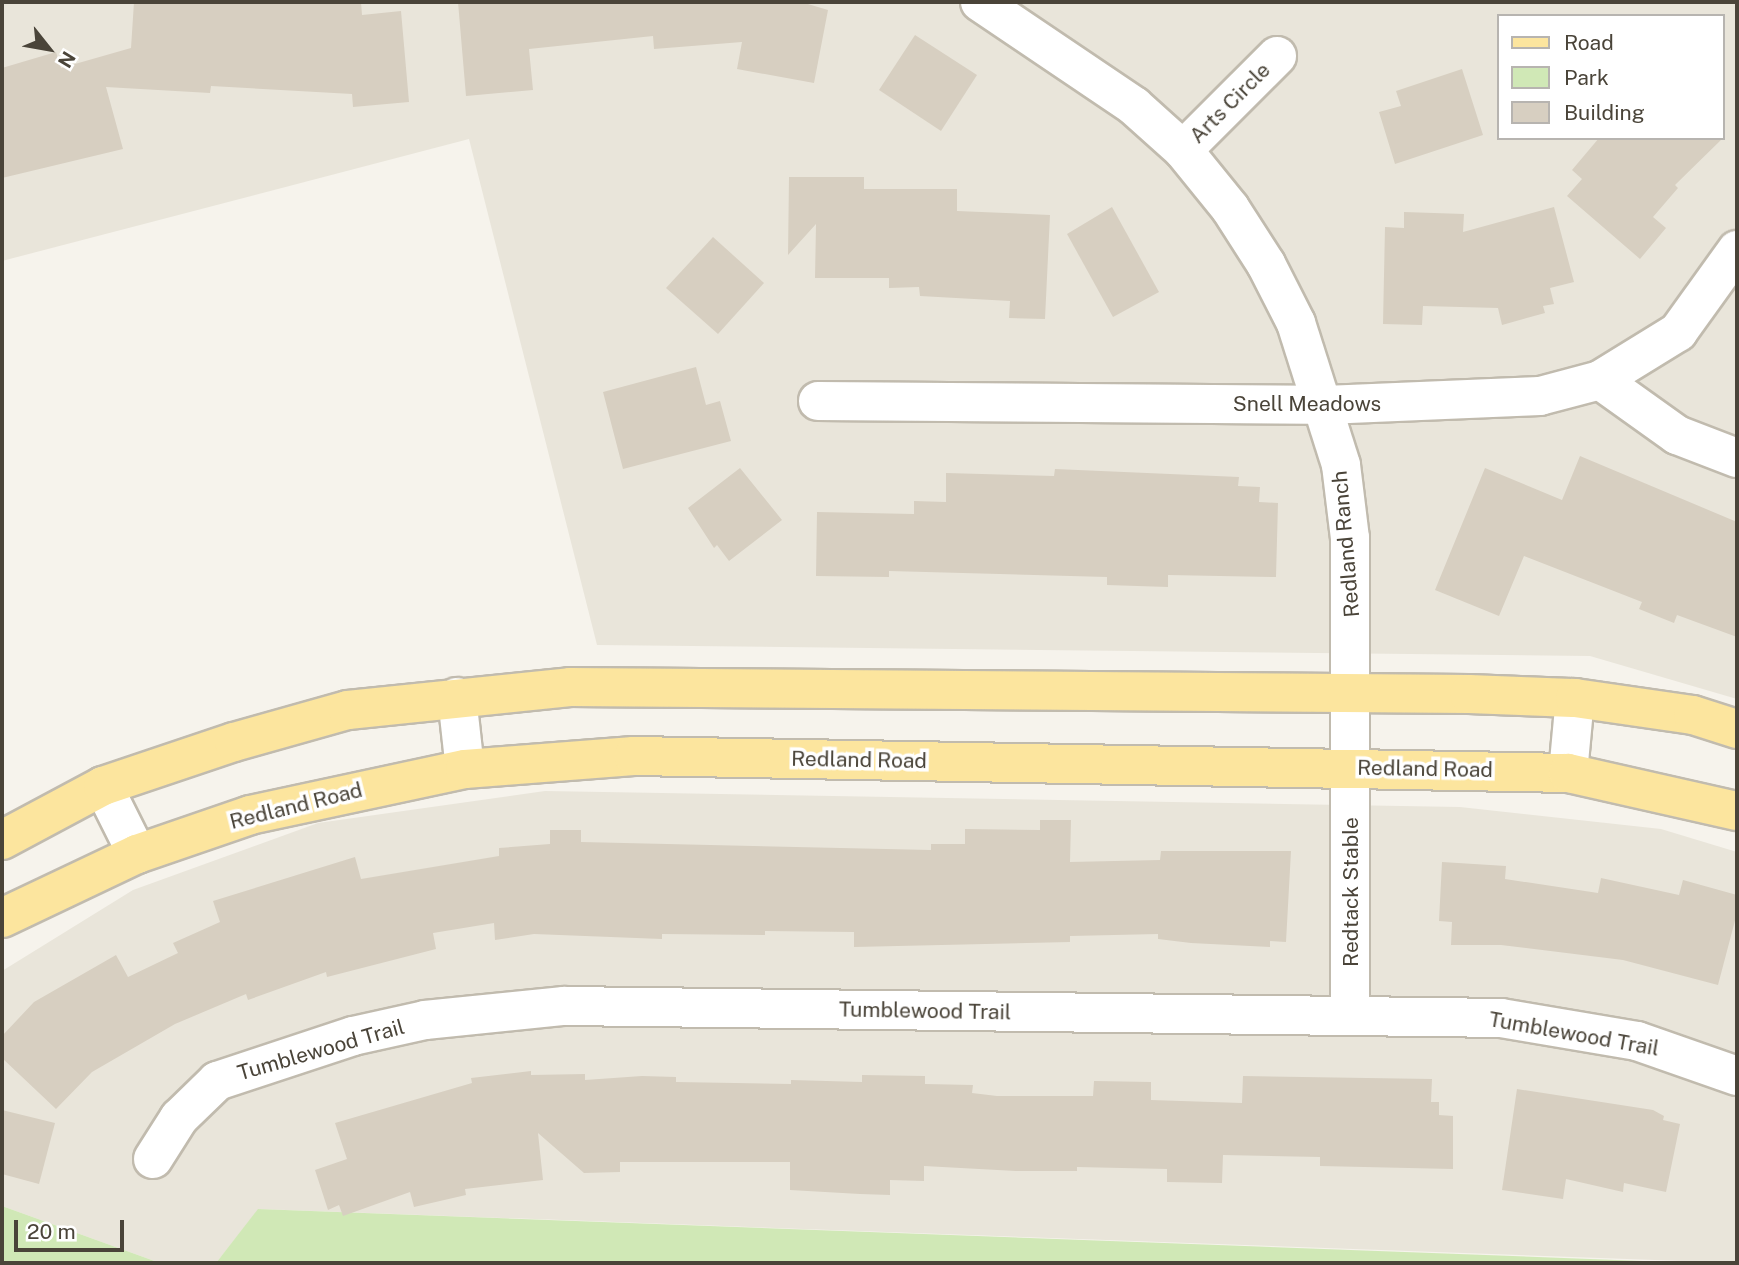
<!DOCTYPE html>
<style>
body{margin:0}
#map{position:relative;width:1739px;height:1265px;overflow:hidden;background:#f6f3ec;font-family:"Public Sans",sans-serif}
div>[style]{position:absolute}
.residential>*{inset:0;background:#e9e5da}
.green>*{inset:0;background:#d0e8b6}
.building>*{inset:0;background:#d7cfc1}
.roads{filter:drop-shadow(2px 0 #c1bbae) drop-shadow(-2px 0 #c1bbae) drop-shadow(0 2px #c1bbae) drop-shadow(0 -2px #c1bbae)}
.minor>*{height:38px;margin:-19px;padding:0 19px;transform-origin:19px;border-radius:19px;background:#fff}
.major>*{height:38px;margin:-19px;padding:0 19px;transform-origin:19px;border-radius:19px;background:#fce59e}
span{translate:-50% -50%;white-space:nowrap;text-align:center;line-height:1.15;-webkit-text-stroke:7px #fff;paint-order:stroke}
.street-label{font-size:21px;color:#4a4439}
.frame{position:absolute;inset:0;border:4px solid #4a4439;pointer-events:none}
.legend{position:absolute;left:1497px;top:14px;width:228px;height:126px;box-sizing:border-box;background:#fff;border:2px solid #b7b4b0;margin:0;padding:9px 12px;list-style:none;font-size:21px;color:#4a4439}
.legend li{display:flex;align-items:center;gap:14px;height:35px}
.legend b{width:35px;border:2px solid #b7b4b0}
.north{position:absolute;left:14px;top:14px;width:70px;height:70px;-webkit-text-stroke:5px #fff;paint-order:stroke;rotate:121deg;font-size:19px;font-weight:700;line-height:28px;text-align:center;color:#4a4439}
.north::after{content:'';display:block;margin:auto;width:24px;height:32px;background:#4a4439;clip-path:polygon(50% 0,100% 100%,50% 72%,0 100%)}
.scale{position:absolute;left:14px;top:1220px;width:110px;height:32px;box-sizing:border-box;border:4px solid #4a4439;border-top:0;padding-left:9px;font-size:21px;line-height:24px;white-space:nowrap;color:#4a4439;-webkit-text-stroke:5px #fff;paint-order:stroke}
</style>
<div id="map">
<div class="residential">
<i style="clip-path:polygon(evenodd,2px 2px,1737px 2px,1737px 699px,1590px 656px,597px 645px,469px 139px,2px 261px,2px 2px,1499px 16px,1723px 16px,1723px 138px,1499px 138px,1499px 16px)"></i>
<i style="clip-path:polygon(545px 791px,1460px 807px,1661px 829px,1737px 852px,1737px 1263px,259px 1209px,216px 1263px,160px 1263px,2px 1206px,2px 971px,133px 890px,318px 823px)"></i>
</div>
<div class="green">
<i style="clip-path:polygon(2px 1206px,160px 1263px,2px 1263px)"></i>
<i style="clip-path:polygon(258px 1209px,1696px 1263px,216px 1263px)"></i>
</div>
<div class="building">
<i style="clip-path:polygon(134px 2px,361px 2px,362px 15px,401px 11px,409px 102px,353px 107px,352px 94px,211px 86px,210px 93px,106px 87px,123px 149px,2px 178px,2px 68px,56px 52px,61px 68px,131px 48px)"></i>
<i style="clip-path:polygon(458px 2px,801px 2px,828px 10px,814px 83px,737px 69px,742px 42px,654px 49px,653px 36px,529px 49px,533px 90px,466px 96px)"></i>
<i style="clip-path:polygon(915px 35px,977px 75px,941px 131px,879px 90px)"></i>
<i style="clip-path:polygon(1462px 69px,1483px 135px,1395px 164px,1379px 112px,1401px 106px,1396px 91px)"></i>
<i style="clip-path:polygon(1599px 138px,1723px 138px,1675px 185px,1678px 188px,1653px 217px,1666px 228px,1640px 259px,1567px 196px,1582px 179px,1572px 170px)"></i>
<i style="clip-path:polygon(789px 177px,864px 177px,864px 189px,957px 189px,957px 211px,1050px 215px,1045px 319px,1009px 318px,1010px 301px,920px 296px,919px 287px,889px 288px,889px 278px,815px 278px,816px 224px,788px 255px)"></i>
<i style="clip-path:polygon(1112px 207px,1159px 292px,1113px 317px,1067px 234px)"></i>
<i style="clip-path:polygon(1554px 207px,1574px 282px,1550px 288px,1554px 304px,1543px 306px,1545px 313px,1502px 325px,1498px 308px,1423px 306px,1422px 325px,1383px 324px,1385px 227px,1404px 228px,1404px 212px,1464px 214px,1463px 232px)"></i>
<i style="clip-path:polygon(713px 237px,764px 283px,718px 334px,666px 288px)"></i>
<i style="clip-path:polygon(696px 367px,706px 405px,720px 401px,731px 441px,623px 469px,603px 392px)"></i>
<i style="clip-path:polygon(1580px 456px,1737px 522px,1737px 637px,1677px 615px,1674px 623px,1639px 609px,1642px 602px,1524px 556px,1499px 616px,1435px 590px,1485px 468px,1562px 500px)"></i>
<i style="clip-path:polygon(740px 468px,782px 520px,729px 561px,717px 545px,714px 548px,688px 508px)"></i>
<i style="clip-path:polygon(1055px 469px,1239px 477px,1238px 486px,1260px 487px,1259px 502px,1278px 503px,1276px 577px,1168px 575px,1168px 587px,1107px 585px,1107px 577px,889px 571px,889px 577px,816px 576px,817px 512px,914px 514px,914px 501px,946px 502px,946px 473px,1054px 476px)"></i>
<i style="clip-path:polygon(1040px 820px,1071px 820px,1070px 862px,1160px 860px,1161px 851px,1291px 851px,1286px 942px,1270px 941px,1270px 947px,1191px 943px,1158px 939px,1158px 934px,1070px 936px,1070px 942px,854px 947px,854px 932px,765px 931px,765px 935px,662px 934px,662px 939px,534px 934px,495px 940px,494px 923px,433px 933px,436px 949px,327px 977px,326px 972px,248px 1000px,246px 994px,175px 1024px,92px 1072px,56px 1109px,2px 1058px,2px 1036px,34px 1002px,116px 955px,128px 977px,178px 953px,173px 943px,220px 922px,213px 901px,355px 857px,361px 879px,499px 856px,499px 848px,550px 844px,550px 830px,581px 830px,581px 842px,931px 850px,931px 844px,965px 844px,965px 829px,1040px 830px)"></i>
<i style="clip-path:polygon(1442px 862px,1506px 866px,1505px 879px,1598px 893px,1601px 878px,1679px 895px,1683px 880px,1737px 895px,1737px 913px,1718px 985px,1623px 960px,1501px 945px,1451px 945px,1452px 922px,1439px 921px)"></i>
<i style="clip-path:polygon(531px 1071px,531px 1075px,585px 1074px,585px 1080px,642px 1076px,676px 1077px,676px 1082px,791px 1084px,791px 1080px,862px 1082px,862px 1075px,925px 1076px,925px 1084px,973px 1085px,972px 1093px,997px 1096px,1093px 1096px,1094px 1081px,1151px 1082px,1151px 1100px,1242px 1103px,1243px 1076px,1432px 1079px,1431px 1102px,1439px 1102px,1439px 1115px,1453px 1116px,1453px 1169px,1320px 1166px,1320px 1157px,1223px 1155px,1222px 1183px,1167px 1182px,1167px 1169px,1077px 1167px,1077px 1171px,1016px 1171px,924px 1166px,924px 1181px,890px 1180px,890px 1195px,860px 1194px,790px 1190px,790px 1162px,620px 1162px,620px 1172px,584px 1173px,538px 1133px,543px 1180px,465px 1189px,466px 1195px,414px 1207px,410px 1192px,343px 1216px,339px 1205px,328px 1210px,315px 1170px,347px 1159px,335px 1123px,472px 1083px,471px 1078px)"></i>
<i style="clip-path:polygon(1517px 1089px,1653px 1110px,1664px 1116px,1663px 1120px,1680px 1124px,1666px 1192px,1624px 1183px,1623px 1192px,1566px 1179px,1563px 1199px,1502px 1190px)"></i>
<i style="clip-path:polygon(2px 1110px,55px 1123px,39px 1184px,2px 1174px)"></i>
</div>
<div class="roads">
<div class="minor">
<i style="left:980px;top:2px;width:186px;rotate:34deg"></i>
<i style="left:1134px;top:106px;width:66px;rotate:41.9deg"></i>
<i style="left:1183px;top:150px;width:75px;rotate:51deg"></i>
<i style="left:1230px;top:208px;width:67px;rotate:57.3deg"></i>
<i style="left:1266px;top:264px;width:66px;rotate:63deg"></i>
<i style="left:1296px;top:323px;width:149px;rotate:72.4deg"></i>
<i style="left:1341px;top:465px;width:74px;rotate:83deg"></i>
<i style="left:1350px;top:538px;width:478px;rotate:90deg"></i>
<i style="left:1183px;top:150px;width:133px;rotate:-45deg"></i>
<i style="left:1600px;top:380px;width:95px;rotate:35.5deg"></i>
<i style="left:1677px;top:435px;width:64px;rotate:21deg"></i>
<i style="left:818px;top:401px;width:507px;rotate:0.45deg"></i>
<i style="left:1325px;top:405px;width:215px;rotate:-2.4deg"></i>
<i style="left:1540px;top:396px;width:62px;rotate:-14.9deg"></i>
<i style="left:1600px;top:380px;width:92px;rotate:-31.6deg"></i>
<i style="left:1678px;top:332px;width:101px;rotate:-54.3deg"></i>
<i style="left:457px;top:697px;width:72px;rotate:83.7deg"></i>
<i style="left:1568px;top:773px;width:75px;rotate:-84.7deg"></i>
<i style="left:103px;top:786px;width:76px;rotate:63.4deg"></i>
<i style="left:153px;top:1159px;width:49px;rotate:-57.6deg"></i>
<i style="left:179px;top:1118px;width:53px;rotate:-44.2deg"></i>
<i style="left:217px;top:1081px;width:143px;rotate:-18.3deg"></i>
<i style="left:353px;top:1036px;width:74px;rotate:-12.5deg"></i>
<i style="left:425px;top:1020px;width:140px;rotate:-5.8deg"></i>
<i style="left:564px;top:1006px;width:937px;rotate:0.73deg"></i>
<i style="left:1501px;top:1018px;width:138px;rotate:9.6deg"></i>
<i style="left:1637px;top:1041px;width:106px;rotate:19.3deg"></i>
</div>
<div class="major">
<i style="left:2px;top:840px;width:115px;rotate:-28.1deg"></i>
<i style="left:103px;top:786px;width:138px;rotate:-18.6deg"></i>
<i style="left:234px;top:742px;width:118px;rotate:-15.7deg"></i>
<i style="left:348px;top:710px;width:223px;rotate:-5.9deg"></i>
<i style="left:570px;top:687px;width:899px;rotate:0.45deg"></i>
<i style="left:1469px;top:694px;width:106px;rotate:2.2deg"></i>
<i style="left:1575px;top:698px;width:119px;rotate:8.2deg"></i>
<i style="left:1693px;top:715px;width:46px;rotate:17.7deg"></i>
<i style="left:2px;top:918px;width:149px;rotate:-25.4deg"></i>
<i style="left:137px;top:854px;width:120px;rotate:-19deg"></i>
<i style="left:250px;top:815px;width:220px;rotate:-12.1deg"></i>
<i style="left:465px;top:769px;width:169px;rotate:-4.4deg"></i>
<i style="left:634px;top:756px;width:934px;rotate:1.04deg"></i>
<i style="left:1568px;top:773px;width:173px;rotate:12.7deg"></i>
</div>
</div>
<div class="street-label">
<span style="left:1230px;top:103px;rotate:-45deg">Arts Circle</span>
<span style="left:1307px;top:404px">Snell Meadows</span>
<span style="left:1346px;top:544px;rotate:-95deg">Redland Ranch</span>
<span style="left:859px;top:760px;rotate:1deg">Redland Road</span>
<span style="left:1425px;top:769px;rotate:1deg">Redland Road</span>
<span style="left:296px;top:806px;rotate:-14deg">Redland Road</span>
<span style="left:1351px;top:892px;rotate:-90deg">Redtack Stable</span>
<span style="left:925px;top:1011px;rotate:1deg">Tumblewood Trail</span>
<span style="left:1574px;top:1034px;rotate:10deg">Tumblewood Trail</span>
<span style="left:321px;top:1050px;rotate:-16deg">Tumblewood Trail</span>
</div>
<div class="frame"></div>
<ul class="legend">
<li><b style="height:9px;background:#fce59e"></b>Road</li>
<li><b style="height:19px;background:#d0e8b6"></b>Park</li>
<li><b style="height:19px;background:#d7cfc1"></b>Building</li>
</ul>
<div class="north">N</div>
<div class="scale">20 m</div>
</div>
